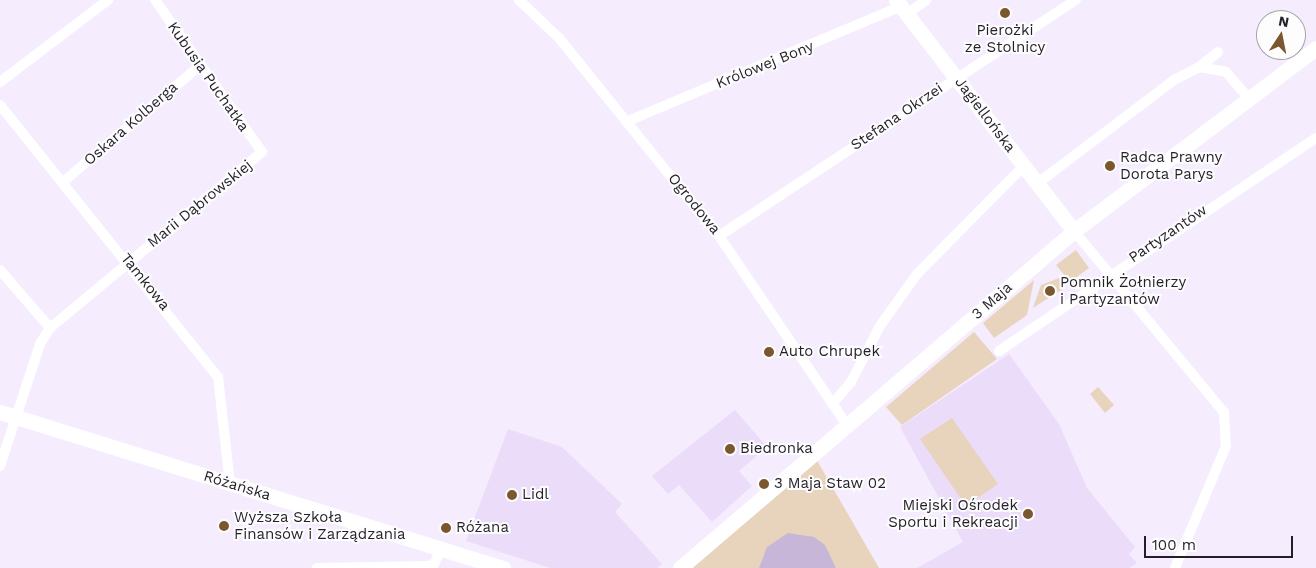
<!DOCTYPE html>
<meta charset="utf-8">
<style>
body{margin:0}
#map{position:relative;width:1316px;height:568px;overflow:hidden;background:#f5ecfe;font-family:"Work Sans",sans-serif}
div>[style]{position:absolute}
.built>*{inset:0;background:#ebdcfa}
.green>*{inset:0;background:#e8d3bd}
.water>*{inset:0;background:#c7b6d8}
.street>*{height:10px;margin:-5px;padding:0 5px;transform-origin:5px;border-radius:5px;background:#fff}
.secondary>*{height:15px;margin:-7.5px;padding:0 7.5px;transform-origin:7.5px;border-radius:7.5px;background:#fff}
.dots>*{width:14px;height:14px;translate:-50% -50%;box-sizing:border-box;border:2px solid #fdfdfd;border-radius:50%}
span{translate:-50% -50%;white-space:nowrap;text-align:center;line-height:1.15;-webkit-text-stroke:4px #fdfdfd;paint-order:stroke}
.poi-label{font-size:15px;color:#241e29}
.left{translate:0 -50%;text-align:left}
.right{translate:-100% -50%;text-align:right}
.street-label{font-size:15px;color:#241e29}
.north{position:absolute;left:1256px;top:10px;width:50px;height:50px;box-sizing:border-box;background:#fdfdfd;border:1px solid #a6a4a8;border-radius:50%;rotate:11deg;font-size:14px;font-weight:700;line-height:20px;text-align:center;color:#241e29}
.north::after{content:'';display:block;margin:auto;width:18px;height:22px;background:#7a572f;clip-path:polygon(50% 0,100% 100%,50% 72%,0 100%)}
.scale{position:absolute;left:1144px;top:536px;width:149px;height:22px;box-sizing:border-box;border:2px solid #241e29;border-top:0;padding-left:6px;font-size:15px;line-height:18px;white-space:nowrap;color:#241e29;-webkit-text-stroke:4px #fdfdfd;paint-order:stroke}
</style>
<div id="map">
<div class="built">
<i style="clip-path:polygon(1009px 354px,1059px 424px,1087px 488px,1135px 547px,1129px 554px,1137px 563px,1129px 568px,917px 568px,963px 542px,900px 427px)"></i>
<i style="clip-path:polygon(735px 410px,767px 447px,739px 471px,752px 486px,712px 522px,679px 485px,668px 494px,652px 476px)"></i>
<i style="clip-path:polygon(508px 429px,562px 447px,622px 504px,615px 512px,662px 564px,657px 568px,550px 568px,466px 541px)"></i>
</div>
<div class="green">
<i style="clip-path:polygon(1076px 250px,1089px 268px,1070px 282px,1056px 265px)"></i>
<i style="clip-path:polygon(1059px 278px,1064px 288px,1033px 308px,1041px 285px)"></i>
<i style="clip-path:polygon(1034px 280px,1027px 315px,994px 338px,983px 323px)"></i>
<i style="clip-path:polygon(974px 332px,997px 359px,902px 425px,886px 407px)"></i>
<i style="clip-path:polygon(1098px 387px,1114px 405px,1105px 413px,1090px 394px)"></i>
<i style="clip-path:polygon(952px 418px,998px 484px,966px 506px,920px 439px)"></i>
<i style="clip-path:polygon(815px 457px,879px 568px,692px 568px,803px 467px)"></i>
</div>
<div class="water">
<i style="clip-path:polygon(788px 533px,814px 537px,825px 545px,836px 568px,759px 568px,767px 547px)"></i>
</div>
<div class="street">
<i style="left:519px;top:0;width:55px;rotate:43.5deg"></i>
<i style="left:559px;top:38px;width:255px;rotate:51.1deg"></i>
<i style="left:719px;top:236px;width:228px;rotate:55.9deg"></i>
<i style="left:907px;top:14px;width:24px;rotate:-36deg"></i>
<i style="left:1199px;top:67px;width:24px;rotate:-38deg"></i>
<i style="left:0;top:82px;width:136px;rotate:-37.2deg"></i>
<i style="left:0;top:105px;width:349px;rotate:51.3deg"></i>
<i style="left:218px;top:377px;width:108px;rotate:83.6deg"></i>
<i style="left:628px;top:121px;width:296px;rotate:-22.8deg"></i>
<i style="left:63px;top:182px;width:177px;rotate:-40.4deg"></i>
<i style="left:1038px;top:183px;width:171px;rotate:-37.1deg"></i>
<i style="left:1174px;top:80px;width:28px;rotate:-27deg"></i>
<i style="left:1199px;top:67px;width:27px;rotate:10deg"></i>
<i style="left:1226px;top:72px;width:33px;rotate:49deg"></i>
<i style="left:1074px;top:231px;width:235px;rotate:50.4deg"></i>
<i style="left:1224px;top:412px;width:34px;rotate:87deg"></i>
<i style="left:1226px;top:446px;width:132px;rotate:112.7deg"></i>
<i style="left:719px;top:236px;width:428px;rotate:-33.5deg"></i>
<i style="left:0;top:270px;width:77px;rotate:49.2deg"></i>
<i style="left:999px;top:351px;width:382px;rotate:-33.9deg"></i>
<i style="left:832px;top:404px;width:29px;rotate:-49deg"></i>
<i style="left:851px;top:382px;width:63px;rotate:-62.6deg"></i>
<i style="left:880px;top:326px;width:64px;rotate:-54.6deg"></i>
<i style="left:917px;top:274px;width:152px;rotate:-45.3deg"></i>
<i style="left:0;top:466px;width:128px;rotate:-71.8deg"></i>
<i style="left:40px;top:344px;width:19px;rotate:-58deg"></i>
<i style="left:50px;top:328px;width:276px;rotate:-39.7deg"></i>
<i style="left:262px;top:152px;width:186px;rotate:-125.1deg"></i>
<i style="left:317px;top:568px;width:111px;rotate:-1deg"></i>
<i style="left:428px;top:566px;width:6px;rotate:-18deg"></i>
<i style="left:434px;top:564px;width:17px;rotate:-65deg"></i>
</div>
<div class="secondary">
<i style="left:896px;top:0;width:292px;rotate:52.4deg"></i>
<i style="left:0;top:412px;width:527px;rotate:17.23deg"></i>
<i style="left:680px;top:568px;width:518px;rotate:-40.54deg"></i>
<i style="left:1074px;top:231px;width:303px;rotate:-37.1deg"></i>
</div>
<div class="dots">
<i style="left:1005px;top:13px;background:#7a572f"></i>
<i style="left:1110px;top:166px;background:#7a572f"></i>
<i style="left:1050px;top:291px;background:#7a572f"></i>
<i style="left:769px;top:352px;background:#7a572f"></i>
<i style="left:730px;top:449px;background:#7a572f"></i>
<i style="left:764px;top:484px;background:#7a572f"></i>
<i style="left:512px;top:495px;background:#7a572f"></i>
<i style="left:1028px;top:514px;background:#7a572f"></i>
<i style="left:224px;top:526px;background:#7a572f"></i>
<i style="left:446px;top:528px;background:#7a572f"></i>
</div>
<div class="poi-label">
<span style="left:1005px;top:39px">Pierożki<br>ze Stolnicy</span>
<span class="left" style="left:1120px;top:166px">Radca Prawny<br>Dorota Parys</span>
<span class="left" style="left:1060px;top:291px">Pomnik Żołnierzy<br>i Partyzantów</span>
<span class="left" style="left:779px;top:352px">Auto Chrupek</span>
<span class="left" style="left:740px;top:449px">Biedronka</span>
<span class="left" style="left:774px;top:484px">3 Maja Staw 02</span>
<span class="left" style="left:522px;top:495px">Lidl</span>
<span class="right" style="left:1018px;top:514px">Miejski Ośrodek<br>Sportu i Rekreacji</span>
<span class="left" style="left:234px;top:526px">Wyższa Szkoła<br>Finansów i Zarządzania</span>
<span class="left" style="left:456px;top:528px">Różana</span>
</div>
<div class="street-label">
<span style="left:765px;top:65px;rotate:-22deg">Królowej Bony</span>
<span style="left:208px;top:77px;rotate:55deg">Kubusia Puchatka</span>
<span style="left:985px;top:115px;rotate:53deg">Jagiellońska</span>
<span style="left:897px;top:117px;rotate:-34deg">Stefana Okrzei</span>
<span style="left:131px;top:124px;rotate:-41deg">Oskara Kolberga</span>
<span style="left:200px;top:204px;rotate:-39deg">Marii Dąbrowskiej</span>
<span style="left:694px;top:204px;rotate:51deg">Ogrodowa</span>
<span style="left:1168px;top:234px;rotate:-34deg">Partyzantów</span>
<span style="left:145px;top:282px;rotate:51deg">Tamkowa</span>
<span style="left:992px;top:301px;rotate:-41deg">3 Maja</span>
<span style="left:237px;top:486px;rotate:17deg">Różańska</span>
</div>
<div class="north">N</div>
<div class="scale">100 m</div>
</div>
